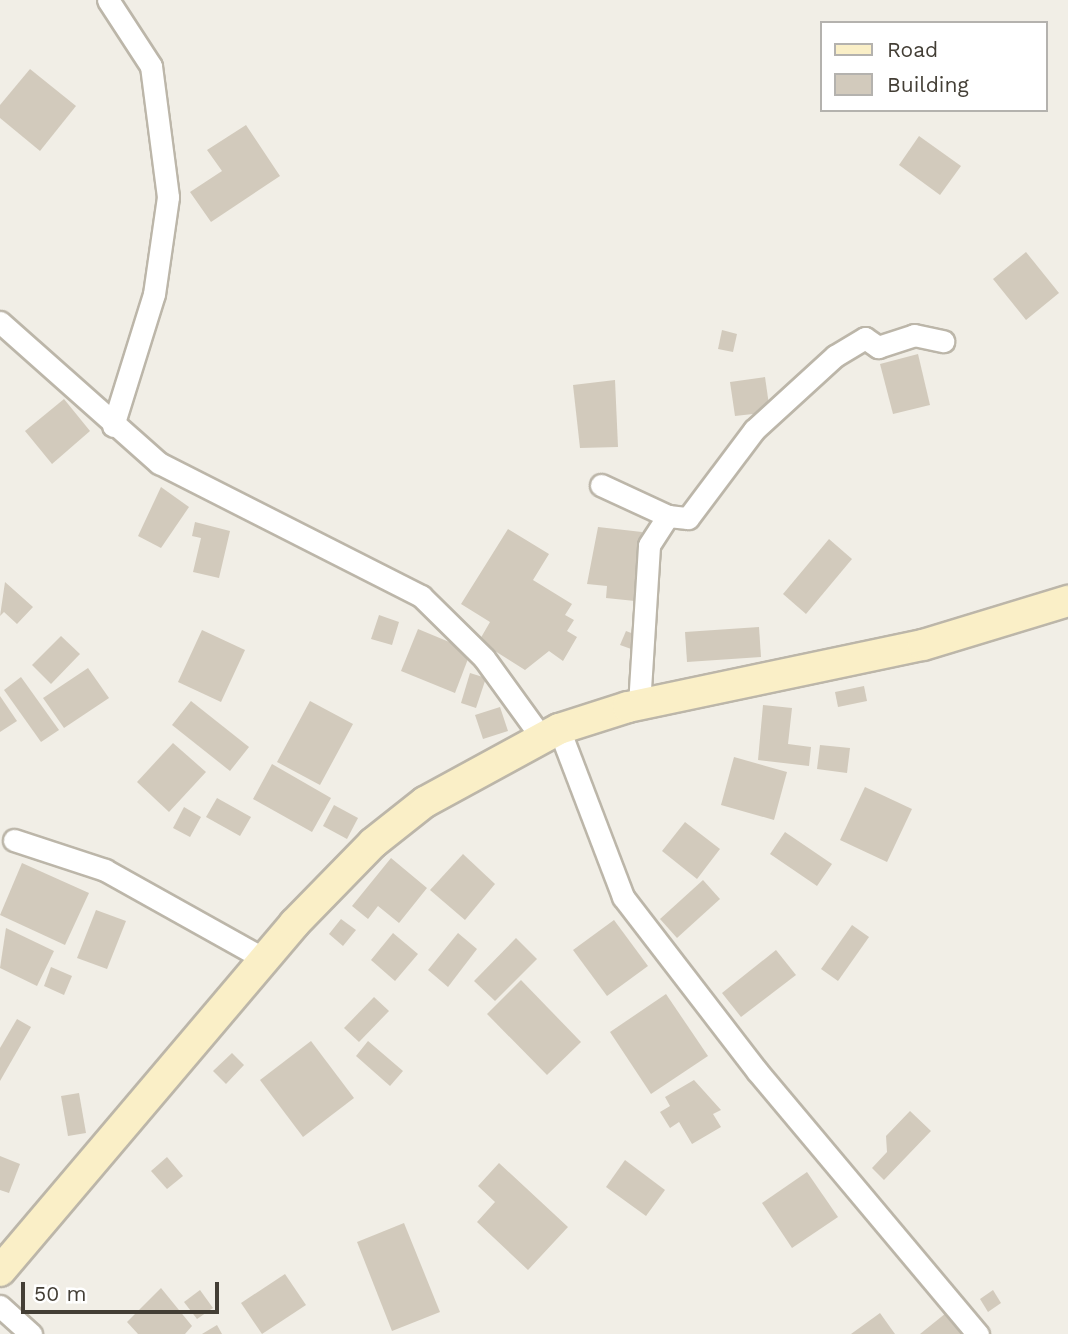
<!DOCTYPE html>
<style>
body{margin:0}
#map{position:relative;width:1068px;height:1334px;overflow:hidden;background:#f1eee6;font-family:"Work Sans",sans-serif}
div>[style]{position:absolute}
.building>*{inset:0;background:#d2cabc}
.roads{filter:drop-shadow(2px 0 #bcb6a9) drop-shadow(-2px 0 #bcb6a9) drop-shadow(0 2px #bcb6a9) drop-shadow(0 -2px #bcb6a9)}
.street>*{height:21px;margin:-10.5px;padding:0 10.5px;transform-origin:10.5px;border-radius:10.5px;background:#fff}
.secondary>*{height:30px;margin:-15px;padding:0 15px;transform-origin:15px;border-radius:15px;background:#faefc7}
span{translate:-50% -50%;white-space:nowrap;text-align:center;line-height:1.15;-webkit-text-stroke:7px #fff;paint-order:stroke}
.legend{position:absolute;left:820px;top:21px;width:228px;height:91px;box-sizing:border-box;background:#fff;border:2px solid #b4b2ae;margin:0;padding:9px 12px;list-style:none;font-size:21px;color:#433e35}
.legend li{display:flex;align-items:center;gap:14px;height:35px}
.legend b{width:35px;border:2px solid #b4b2ae}
.scale{position:absolute;left:21px;top:1282px;width:198px;height:32px;box-sizing:border-box;border:4px solid #433e35;border-top:0;padding-left:9px;font-size:21px;line-height:24px;white-space:nowrap;color:#433e35;-webkit-text-stroke:5px #fff;paint-order:stroke}
</style>
<div id="map">
<div class="building">
<i style="clip-path:polygon(30px 69px,76px 106px,40px 151px,0 118px,0 105px)"></i>
<i style="clip-path:polygon(246px 125px,280px 176px,211px 222px,190px 192px,222px 171px,207px 150px)"></i>
<i style="clip-path:polygon(919px 136px,961px 166px,940px 195px,899px 165px)"></i>
<i style="clip-path:polygon(1026px 252px,1059px 293px,1026px 320px,993px 279px)"></i>
<i style="clip-path:polygon(722px 330px,737px 334px,733px 352px,718px 349px)"></i>
<i style="clip-path:polygon(918px 354px,930px 405px,893px 414px,880px 364px)"></i>
<i style="clip-path:polygon(765px 377px,770px 412px,735px 416px,730px 382px)"></i>
<i style="clip-path:polygon(615px 380px,618px 447px,580px 448px,573px 385px)"></i>
<i style="clip-path:polygon(64px 399px,90px 431px,52px 464px,25px 431px)"></i>
<i style="clip-path:polygon(161px 487px,189px 507px,161px 548px,138px 536px)"></i>
<i style="clip-path:polygon(195px 522px,230px 531px,219px 578px,193px 572px,201px 538px,192px 536px)"></i>
<i style="clip-path:polygon(598px 527px,642px 532px,635px 601px,606px 598px,607px 586px,587px 584px)"></i>
<i style="clip-path:polygon(508px 529px,549px 554px,533px 580px,572px 604px,565px 615px,574px 620px,567px 631px,577px 637px,563px 661px,549px 651px,525px 670px,479px 641px,490px 622px,461px 604px)"></i>
<i style="clip-path:polygon(829px 539px,852px 559px,806px 614px,783px 594px)"></i>
<i style="clip-path:polygon(5px 582px,33px 607px,17px 624px,4px 612px,0 616px)"></i>
<i style="clip-path:polygon(379px 615px,399px 622px,392px 645px,371px 639px)"></i>
<i style="clip-path:polygon(759px 627px,761px 657px,687px 662px,685px 632px)"></i>
<i style="clip-path:polygon(418px 629px,471px 651px,455px 693px,401px 671px)"></i>
<i style="clip-path:polygon(202px 630px,245px 650px,221px 702px,178px 682px)"></i>
<i style="clip-path:polygon(626px 631px,639px 636px,634px 650px,620px 645px)"></i>
<i style="clip-path:polygon(61px 636px,80px 654px,51px 684px,32px 665px)"></i>
<i style="clip-path:polygon(88px 668px,109px 698px,64px 728px,43px 698px)"></i>
<i style="clip-path:polygon(470px 673px,486px 678px,476px 708px,461px 703px)"></i>
<i style="clip-path:polygon(21px 677px,59px 730px,41px 742px,4px 690px)"></i>
<i style="clip-path:polygon(864px 686px,867px 701px,838px 707px,835px 692px)"></i>
<i style="clip-path:polygon(0 696px,17px 721px,0 732px)"></i>
<i style="clip-path:polygon(191px 701px,249px 747px,230px 771px,172px 725px)"></i>
<i style="clip-path:polygon(310px 701px,353px 724px,320px 785px,277px 762px)"></i>
<i style="clip-path:polygon(763px 705px,792px 708px,788px 744px,811px 747px,809px 766px,758px 760px)"></i>
<i style="clip-path:polygon(500px 707px,508px 731px,483px 739px,475px 715px)"></i>
<i style="clip-path:polygon(173px 743px,206px 772px,169px 812px,137px 782px)"></i>
<i style="clip-path:polygon(820px 745px,850px 748px,847px 773px,817px 769px)"></i>
<i style="clip-path:polygon(734px 757px,787px 772px,774px 820px,721px 805px)"></i>
<i style="clip-path:polygon(272px 764px,331px 798px,312px 832px,253px 799px)"></i>
<i style="clip-path:polygon(865px 787px,912px 809px,887px 862px,840px 840px)"></i>
<i style="clip-path:polygon(217px 798px,251px 817px,240px 836px,206px 817px)"></i>
<i style="clip-path:polygon(334px 805px,358px 818px,347px 839px,323px 826px)"></i>
<i style="clip-path:polygon(184px 807px,201px 817px,190px 837px,173px 828px)"></i>
<i style="clip-path:polygon(685px 822px,720px 849px,697px 879px,662px 851px)"></i>
<i style="clip-path:polygon(785px 832px,832px 864px,817px 886px,770px 854px)"></i>
<i style="clip-path:polygon(463px 854px,495px 884px,465px 920px,430px 890px)"></i>
<i style="clip-path:polygon(391px 858px,427px 888px,399px 923px,378px 906px,368px 919px,352px 906px)"></i>
<i style="clip-path:polygon(22px 863px,89px 893px,65px 945px,0 915px)"></i>
<i style="clip-path:polygon(703px 880px,720px 899px,677px 938px,660px 919px)"></i>
<i style="clip-path:polygon(96px 910px,126px 921px,107px 969px,77px 958px)"></i>
<i style="clip-path:polygon(341px 919px,356px 930px,343px 946px,329px 934px)"></i>
<i style="clip-path:polygon(614px 920px,648px 966px,607px 996px,573px 950px)"></i>
<i style="clip-path:polygon(852px 925px,869px 937px,838px 981px,821px 969px)"></i>
<i style="clip-path:polygon(6px 928px,54px 951px,37px 986px,0 968px)"></i>
<i style="clip-path:polygon(393px 933px,418px 954px,395px 981px,371px 960px)"></i>
<i style="clip-path:polygon(458px 933px,477px 949px,448px 987px,428px 970px)"></i>
<i style="clip-path:polygon(516px 938px,537px 959px,495px 1001px,474px 981px)"></i>
<i style="clip-path:polygon(776px 950px,796px 975px,741px 1017px,722px 993px)"></i>
<i style="clip-path:polygon(51px 967px,72px 976px,64px 995px,44px 986px)"></i>
<i style="clip-path:polygon(521px 980px,581px 1042px,547px 1075px,487px 1014px)"></i>
<i style="clip-path:polygon(666px 994px,708px 1056px,651px 1094px,610px 1032px)"></i>
<i style="clip-path:polygon(374px 997px,389px 1011px,359px 1042px,344px 1028px)"></i>
<i style="clip-path:polygon(17px 1019px,31px 1027px,0 1081px,0 1048px)"></i>
<i style="clip-path:polygon(311px 1041px,354px 1098px,303px 1137px,260px 1080px)"></i>
<i style="clip-path:polygon(368px 1041px,403px 1071px,390px 1086px,356px 1056px)"></i>
<i style="clip-path:polygon(232px 1053px,244px 1065px,226px 1084px,213px 1071px)"></i>
<i style="clip-path:polygon(694px 1080px,721px 1110px,713px 1114px,721px 1127px,692px 1144px,679px 1122px,670px 1128px,660px 1112px,670px 1106px,665px 1097px)"></i>
<i style="clip-path:polygon(79px 1093px,86px 1133px,68px 1136px,61px 1096px)"></i>
<i style="clip-path:polygon(910px 1111px,931px 1131px,884px 1180px,872px 1168px,887px 1152px,886px 1136px)"></i>
<i style="clip-path:polygon(0 1156px,20px 1164px,9px 1193px,0 1190px)"></i>
<i style="clip-path:polygon(167px 1157px,183px 1176px,167px 1189px,151px 1171px)"></i>
<i style="clip-path:polygon(625px 1160px,665px 1190px,646px 1216px,606px 1187px)"></i>
<i style="clip-path:polygon(499px 1163px,568px 1227px,528px 1270px,477px 1222px,495px 1202px,478px 1186px)"></i>
<i style="clip-path:polygon(807px 1172px,838px 1217px,792px 1248px,762px 1203px)"></i>
<i style="clip-path:polygon(404px 1223px,440px 1312px,392px 1331px,357px 1242px)"></i>
<i style="clip-path:polygon(285px 1274px,306px 1305px,262px 1334px,241px 1303px)"></i>
<i style="clip-path:polygon(161px 1288px,192px 1326px,185px 1334px,138px 1334px,127px 1322px)"></i>
<i style="clip-path:polygon(200px 1290px,213px 1308px,197px 1319px,184px 1302px)"></i>
<i style="clip-path:polygon(993px 1290px,1001px 1303px,988px 1312px,980px 1299px)"></i>
<i style="clip-path:polygon(951px 1309px,971px 1334px,920px 1334px)"></i>
<i style="clip-path:polygon(880px 1313px,895px 1334px,851px 1334px)"></i>
<i style="clip-path:polygon(217px 1325px,222px 1334px,202px 1334px)"></i>
</div>
<div class="roads">
<div class="street">
<i style="left:108px;top:0;width:79px;rotate:56.9deg"></i>
<i style="left:151px;top:66px;width:132px;rotate:82.6deg"></i>
<i style="left:168px;top:197px;width:98px;rotate:98.2deg"></i>
<i style="left:154px;top:294px;width:138px;rotate:107.3deg"></i>
<i style="left:0;top:322px;width:213px;rotate:41.6deg"></i>
<i style="left:159px;top:463px;width:294px;rotate:26.9deg"></i>
<i style="left:421px;top:596px;width:88px;rotate:44.5deg"></i>
<i style="left:484px;top:658px;width:99px;rotate:54.1deg"></i>
<i style="left:601px;top:485px;width:74px;rotate:24.8deg"></i>
<i style="left:639px;top:705px;width:160px;rotate:-86.4deg"></i>
<i style="left:649px;top:545px;width:35px;rotate:-57deg"></i>
<i style="left:668px;top:516px;width:20px;rotate:6deg"></i>
<i style="left:688px;top:518px;width:110px;rotate:-53.1deg"></i>
<i style="left:754px;top:430px;width:110px;rotate:-42.4deg"></i>
<i style="left:835px;top:356px;width:35px;rotate:-31deg"></i>
<i style="left:865px;top:338px;width:16px;rotate:35deg"></i>
<i style="left:878px;top:347px;width:38px;rotate:-18deg"></i>
<i style="left:914px;top:335px;width:30px;rotate:12deg"></i>
<i style="left:559px;top:729px;width:180px;rotate:69.1deg"></i>
<i style="left:623px;top:897px;width:220px;rotate:52.4deg"></i>
<i style="left:757px;top:1071px;width:344px;rotate:50deg"></i>
<i style="left:14px;top:840px;width:96px;rotate:18.2deg"></i>
<i style="left:105px;top:870px;width:182px;rotate:29.2deg"></i>
<i style="left:0;top:1306px;width:42px;rotate:42.1deg"></i>
</div>
<div class="secondary">
<i style="left:0;top:1271px;width:455px;rotate:-49.7deg"></i>
<i style="left:294px;top:924px;width:113px;rotate:-45.7deg"></i>
<i style="left:373px;top:843px;width:66px;rotate:-38.3deg"></i>
<i style="left:425px;top:802px;width:153px;rotate:-28.6deg"></i>
<i style="left:559px;top:729px;width:72px;rotate:-17.7deg"></i>
<i style="left:628px;top:707px;width:301px;rotate:-11.9deg"></i>
<i style="left:923px;top:645px;width:152px;rotate:-16.9deg"></i>
</div>
</div>
<ul class="legend">
<li><b style="height:9px;background:#faefc7"></b>Road</li>
<li><b style="height:19px;background:#d2cabc"></b>Building</li>
</ul>
<div class="scale">50 m</div>
</div>
